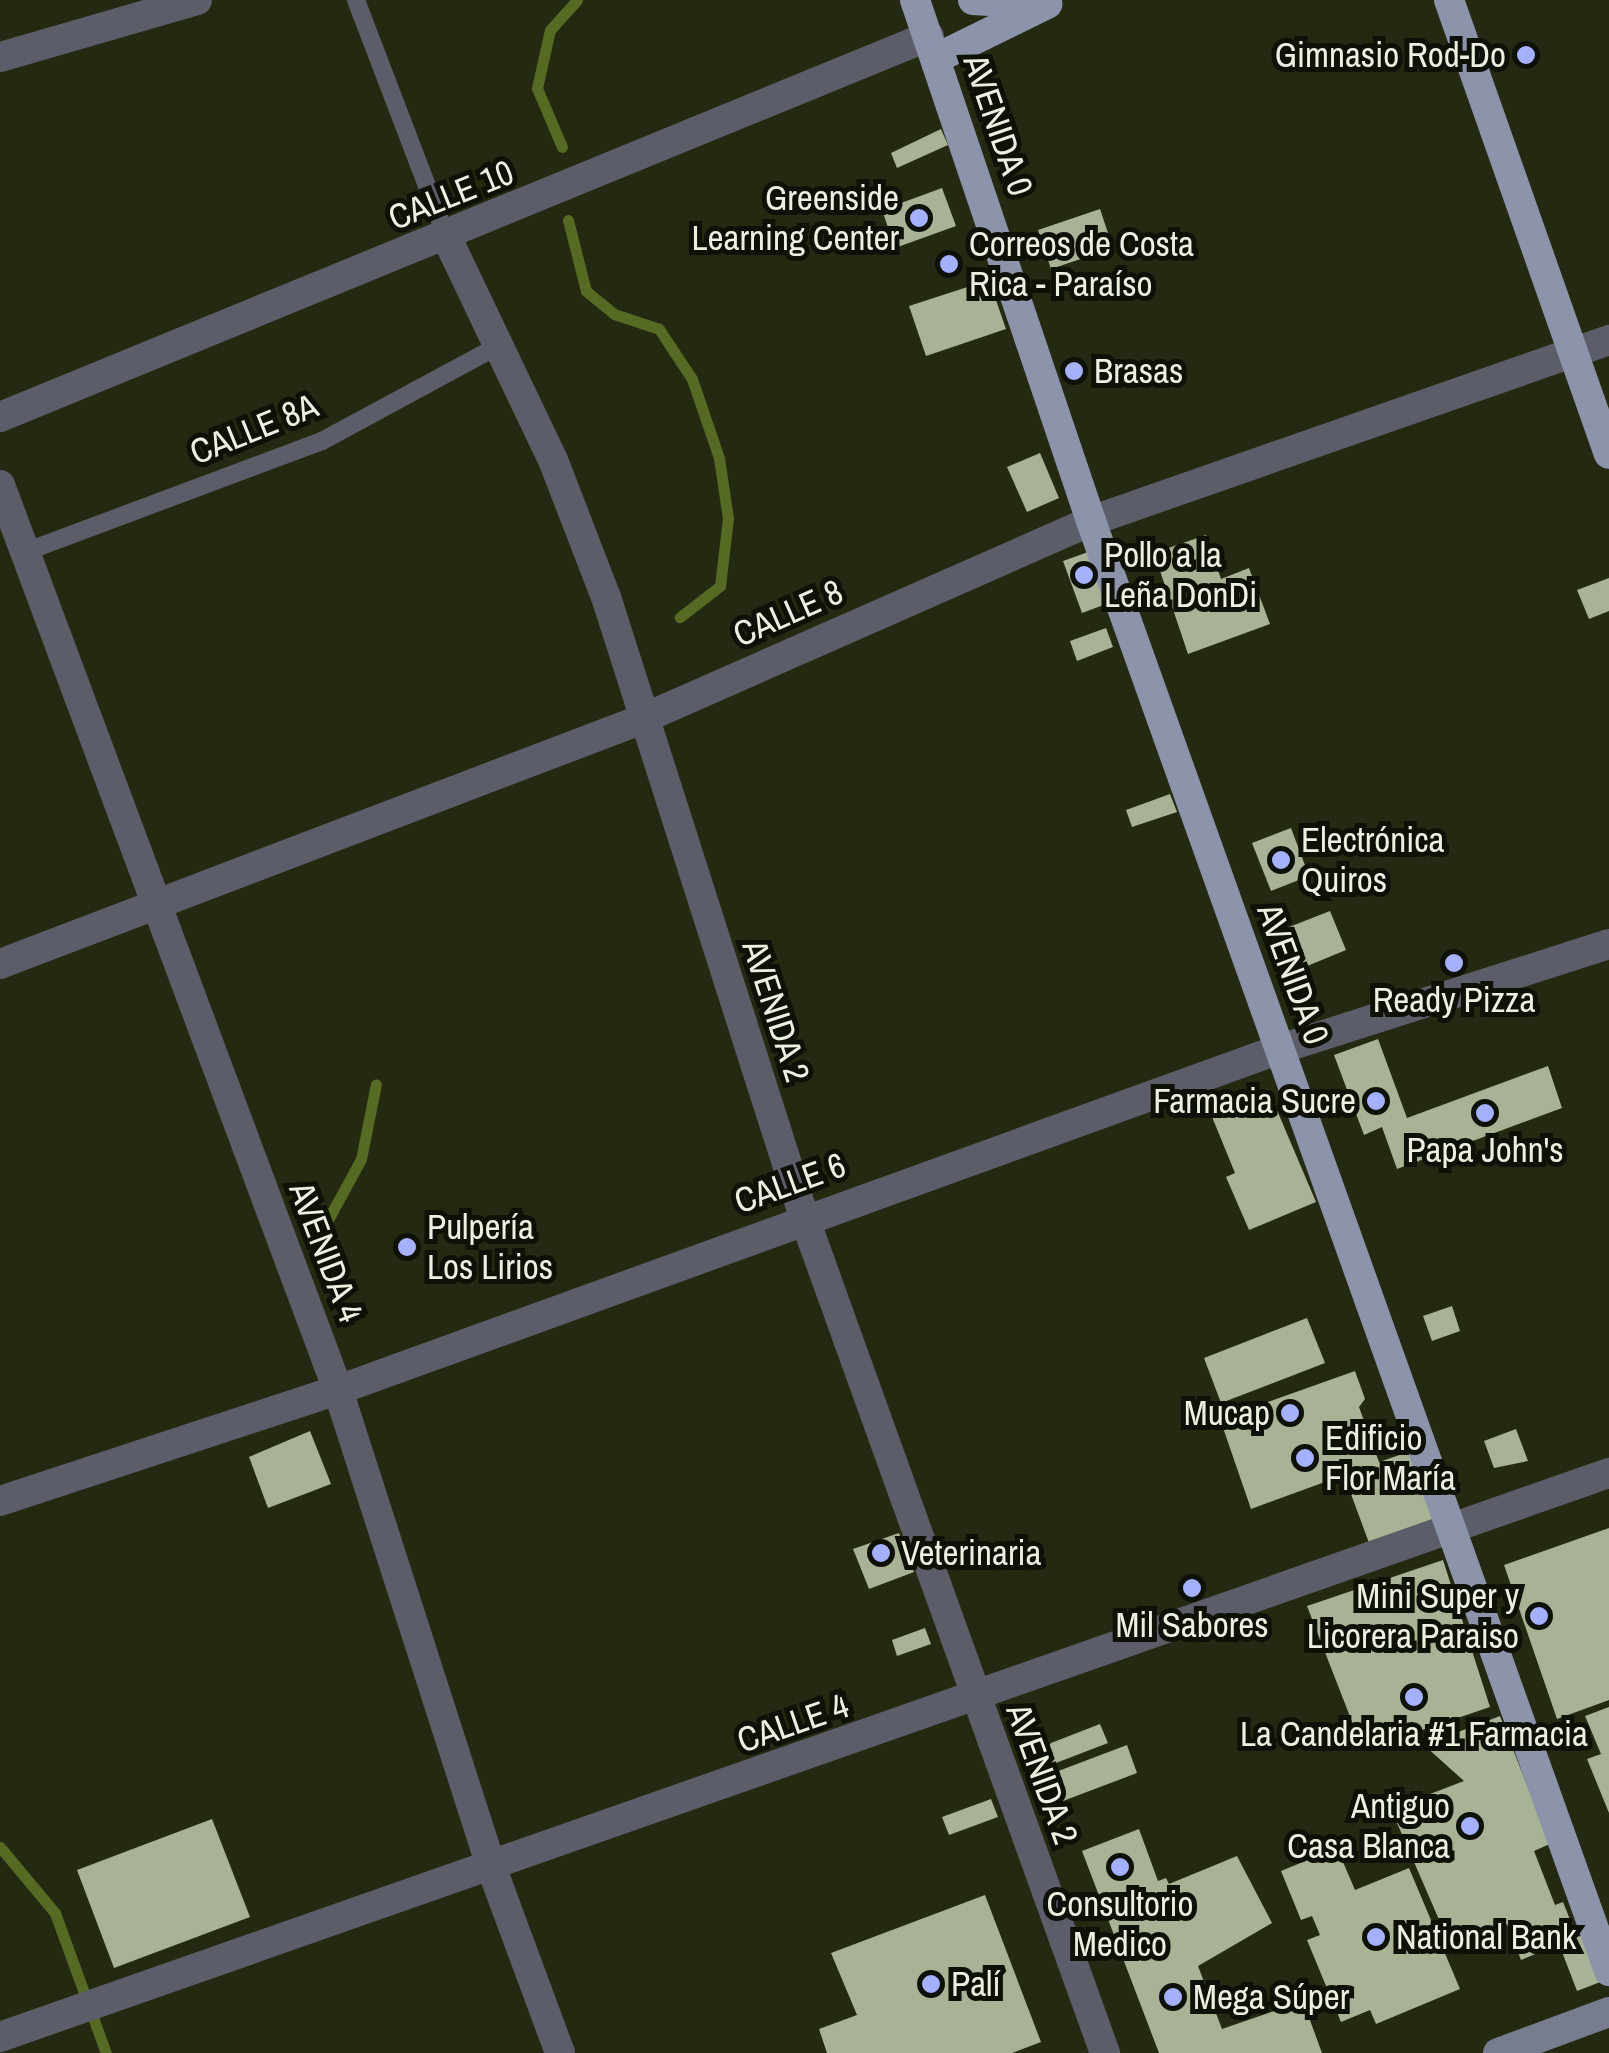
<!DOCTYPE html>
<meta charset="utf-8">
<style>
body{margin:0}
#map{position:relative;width:1609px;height:2053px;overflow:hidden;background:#232a11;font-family:"Archivo Narrow",sans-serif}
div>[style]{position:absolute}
.stream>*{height:11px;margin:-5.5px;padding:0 5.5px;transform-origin:5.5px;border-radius:5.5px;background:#576a23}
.building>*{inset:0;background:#a8b294}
.lane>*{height:18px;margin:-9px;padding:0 9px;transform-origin:9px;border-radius:9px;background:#5b5d69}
.street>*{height:30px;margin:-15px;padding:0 15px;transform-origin:15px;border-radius:15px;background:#5b5d69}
.secondary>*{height:30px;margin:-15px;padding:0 15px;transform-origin:15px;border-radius:15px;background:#787c8f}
.primary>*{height:30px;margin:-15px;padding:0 15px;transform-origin:15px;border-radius:15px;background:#8e93ac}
.dots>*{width:28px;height:28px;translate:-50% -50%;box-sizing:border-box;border:5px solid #0e1107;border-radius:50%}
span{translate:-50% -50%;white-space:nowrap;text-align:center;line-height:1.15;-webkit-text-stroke:10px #0e1107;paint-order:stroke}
.poi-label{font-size:35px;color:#ebf1e1}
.right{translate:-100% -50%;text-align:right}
.left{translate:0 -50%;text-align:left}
.street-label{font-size:35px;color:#ebf1e1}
</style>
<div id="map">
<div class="stream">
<i style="left:562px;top:147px;width:64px;rotate:-113deg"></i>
<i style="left:537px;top:88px;width:59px;rotate:-77.4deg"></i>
<i style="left:550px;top:30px;width:40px;rotate:-48deg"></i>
<i style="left:568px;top:220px;width:73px;rotate:75.8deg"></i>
<i style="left:586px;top:291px;width:36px;rotate:39deg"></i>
<i style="left:614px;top:314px;width:47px;rotate:18.4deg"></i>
<i style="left:659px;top:329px;width:60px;rotate:56.6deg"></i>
<i style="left:692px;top:379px;width:83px;rotate:71.1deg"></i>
<i style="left:719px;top:458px;width:61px;rotate:81.5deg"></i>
<i style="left:728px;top:518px;width:68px;rotate:96.7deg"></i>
<i style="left:720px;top:586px;width:51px;rotate:142.2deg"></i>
<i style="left:318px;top:1238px;width:90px;rotate:-61.4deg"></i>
<i style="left:361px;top:1159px;width:76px;rotate:-78.7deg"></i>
<i style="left:0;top:1847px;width:86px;rotate:50.2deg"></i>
<i style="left:55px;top:1913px;width:149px;rotate:70deg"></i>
</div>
<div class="building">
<i style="clip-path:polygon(941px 129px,948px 145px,897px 168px,891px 153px)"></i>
<i style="clip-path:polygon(942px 188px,956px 226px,895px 248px,882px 210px)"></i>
<i style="clip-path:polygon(1100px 209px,1113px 248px,1051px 269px,1038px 230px)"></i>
<i style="clip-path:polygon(989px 280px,1006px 329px,926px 356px,909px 306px)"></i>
<i style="clip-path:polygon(1040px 453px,1059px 498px,1027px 512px,1007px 467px)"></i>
<i style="clip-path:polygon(1206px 535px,1221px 579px,1249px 568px,1270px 624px,1188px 654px,1154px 553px)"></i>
<i style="clip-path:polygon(1091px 551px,1109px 603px,1082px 613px,1063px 561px)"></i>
<i style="clip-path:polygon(1609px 578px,1609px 611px,1589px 619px,1577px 590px)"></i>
<i style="clip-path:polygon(1106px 628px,1113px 647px,1077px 661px,1070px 641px)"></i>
<i style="clip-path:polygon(1170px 794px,1177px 812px,1132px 827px,1126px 810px)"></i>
<i style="clip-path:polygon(1291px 828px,1309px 876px,1271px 891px,1252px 843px)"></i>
<i style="clip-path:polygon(1330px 911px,1346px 950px,1300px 969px,1284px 929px)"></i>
<i style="clip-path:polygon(1378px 1039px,1407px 1118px,1548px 1066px,1562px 1108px,1397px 1169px,1382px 1127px,1364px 1135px,1334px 1055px)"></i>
<i style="clip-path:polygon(1268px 1089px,1316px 1202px,1249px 1230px,1226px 1177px,1235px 1173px,1210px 1112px)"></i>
<i style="clip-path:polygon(1452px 1306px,1460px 1331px,1432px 1341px,1423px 1316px)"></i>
<i style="clip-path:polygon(1307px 1318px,1325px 1363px,1221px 1403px,1204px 1358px)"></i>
<i style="clip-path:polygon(1355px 1371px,1365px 1399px,1359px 1407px,1379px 1462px,1414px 1450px,1440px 1517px,1369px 1543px,1344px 1475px,1251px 1509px,1220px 1419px)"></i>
<i style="clip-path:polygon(1516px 1429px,1528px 1461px,1494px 1468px,1484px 1441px)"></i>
<i style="clip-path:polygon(310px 1431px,331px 1484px,268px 1508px,249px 1457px)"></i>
<i style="clip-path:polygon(1609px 1528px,1609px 1700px,1557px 1719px,1504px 1565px)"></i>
<i style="clip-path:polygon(899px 1533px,914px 1572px,869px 1589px,853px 1549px)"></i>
<i style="clip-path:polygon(1443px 1560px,1490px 1707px,1363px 1750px,1307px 1606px)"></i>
<i style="clip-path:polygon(925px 1628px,931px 1644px,897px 1656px,892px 1640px)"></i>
<i style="clip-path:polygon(1609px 1707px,1609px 1813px,1587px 1759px,1601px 1754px,1585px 1716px)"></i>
<i style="clip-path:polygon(1500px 1716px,1550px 1844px,1534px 1851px,1555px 1905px,1563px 1902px,1577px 1937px,1587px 1934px,1603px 1981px,1577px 1991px,1559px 1944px,1521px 1960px,1507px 1924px,1450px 1945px,1391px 1809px,1464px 1781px,1424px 1745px)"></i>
<i style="clip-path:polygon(1100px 1724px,1108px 1743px,1048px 1766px,1044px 1753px,1051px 1743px)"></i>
<i style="clip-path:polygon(1127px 1745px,1137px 1773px,1063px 1801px,1053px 1773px)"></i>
<i style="clip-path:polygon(991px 1799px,998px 1817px,949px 1835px,942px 1817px)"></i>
<i style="clip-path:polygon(212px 1819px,250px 1917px,114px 1968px,77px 1870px)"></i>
<i style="clip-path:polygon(1139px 1829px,1158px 1881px,1166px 1878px,1169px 1884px,1237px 1856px,1272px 1923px,1198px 1966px,1222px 2029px,1303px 2001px,1322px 2053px,1159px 2053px,1082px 1851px)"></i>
<i style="clip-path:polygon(1337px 1848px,1355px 1890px,1409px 1868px,1460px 1989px,1376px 2024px,1370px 2010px,1341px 2022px,1307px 1940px,1320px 1935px,1312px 1916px,1301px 1920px,1281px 1871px)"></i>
<i style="clip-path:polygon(985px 1895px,1041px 2042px,1012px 2053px,827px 2053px,819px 2029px,857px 2015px,831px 1953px)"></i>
</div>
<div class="lane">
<i style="left:356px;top:0;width:255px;rotate:69.1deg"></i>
<i style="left:25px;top:552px;width:317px;rotate:-20.5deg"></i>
<i style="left:322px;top:441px;width:200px;rotate:-28.4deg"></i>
</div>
<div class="street">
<i style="left:0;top:57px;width:205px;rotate:-16.1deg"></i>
<i style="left:447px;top:238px;width:246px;rotate:64.5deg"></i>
<i style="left:553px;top:460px;width:147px;rotate:68.9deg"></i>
<i style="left:606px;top:597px;width:651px;rotate:72.29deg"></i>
<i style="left:804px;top:1217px;width:889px;rotate:70.2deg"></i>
<i style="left:0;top:417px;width:1004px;rotate:-22.3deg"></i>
<i style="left:0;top:485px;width:966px;rotate:69.52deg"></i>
<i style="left:338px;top:1390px;width:503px;rotate:72.18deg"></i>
<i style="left:492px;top:1869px;width:196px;rotate:69.7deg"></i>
<i style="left:0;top:964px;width:685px;rotate:-20.87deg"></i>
<i style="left:640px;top:720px;width:493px;rotate:-23.8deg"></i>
<i style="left:1091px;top:521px;width:549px;rotate:-19.26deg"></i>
<i style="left:0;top:1501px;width:356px;rotate:-18.2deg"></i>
<i style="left:338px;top:1390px;width:1002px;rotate:-19.9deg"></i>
<i style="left:1280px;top:1049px;width:345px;rotate:-17.7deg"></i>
<i style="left:0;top:2037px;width:1705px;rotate:-19.32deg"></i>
</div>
<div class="secondary">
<i style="left:1498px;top:2053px;width:118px;rotate:-20.3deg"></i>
</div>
<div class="primary">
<i style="left:915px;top:0;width:550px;rotate:71.33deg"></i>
<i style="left:1091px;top:521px;width:1540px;rotate:70.34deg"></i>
<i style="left:973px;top:0;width:66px;rotate:3.5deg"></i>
<i style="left:1449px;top:0;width:481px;rotate:70.6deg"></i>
<i style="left:937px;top:58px;width:123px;rotate:-26.1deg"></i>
</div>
<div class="dots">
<i style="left:1526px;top:55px;background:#a5b1fc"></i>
<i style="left:919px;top:218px;background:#a5b1fc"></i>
<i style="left:949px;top:264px;background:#a5b1fc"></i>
<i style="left:1074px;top:371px;background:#a5b1fc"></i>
<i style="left:1084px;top:575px;background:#a5b1fc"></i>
<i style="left:1281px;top:860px;background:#a5b1fc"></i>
<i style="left:1454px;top:963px;background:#a5b1fc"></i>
<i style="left:1376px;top:1101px;background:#a5b1fc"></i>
<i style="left:1485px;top:1113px;background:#a5b1fc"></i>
<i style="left:407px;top:1247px;background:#a5b1fc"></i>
<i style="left:1290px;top:1413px;background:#a5b1fc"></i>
<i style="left:1305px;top:1458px;background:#a5b1fc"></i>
<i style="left:881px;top:1553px;background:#a5b1fc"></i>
<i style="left:1192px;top:1588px;background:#a5b1fc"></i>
<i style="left:1539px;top:1616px;background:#a5b1fc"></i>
<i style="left:1414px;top:1697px;background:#a5b1fc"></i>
<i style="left:1470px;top:1826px;background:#a5b1fc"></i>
<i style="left:1120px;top:1867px;background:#a5b1fc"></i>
<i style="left:1376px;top:1937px;background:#a5b1fc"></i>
<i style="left:931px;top:1984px;background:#a5b1fc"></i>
<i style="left:1173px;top:1997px;background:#a5b1fc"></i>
</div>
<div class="poi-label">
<span class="right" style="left:1506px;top:55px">Gimnasio Rod-Do</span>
<span class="right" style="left:899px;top:218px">Greenside<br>Learning Center</span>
<span class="left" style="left:969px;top:264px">Correos de Costa<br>Rica - Paraíso</span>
<span class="left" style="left:1094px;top:371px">Brasas</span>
<span class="left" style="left:1104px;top:575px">Pollo a la<br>Leña DonDi</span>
<span class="left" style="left:1301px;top:860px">Electrónica<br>Quiros</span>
<span style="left:1454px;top:1000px">Ready Pizza</span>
<span class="right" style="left:1356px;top:1101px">Farmacia Sucre</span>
<span style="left:1485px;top:1150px">Papa John's</span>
<span class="left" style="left:427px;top:1247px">Pulpería<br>Los Lirios</span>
<span class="right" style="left:1270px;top:1413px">Mucap</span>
<span class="left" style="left:1325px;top:1458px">Edificio<br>Flor María</span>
<span class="left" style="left:901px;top:1553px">Veterinaria</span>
<span class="right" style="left:1519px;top:1616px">Mini Super y<br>Licorera Paraiso</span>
<span style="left:1192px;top:1625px">Mil Sabores</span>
<span style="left:1414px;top:1734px">La Candelaria #1 Farmacia</span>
<span class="right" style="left:1450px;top:1826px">Antiguo<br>Casa Blanca</span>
<span style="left:1120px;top:1924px">Consultorio<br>Medico</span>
<span class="left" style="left:1396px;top:1937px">National Bank</span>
<span class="left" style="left:951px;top:1984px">Palí</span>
<span class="left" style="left:1193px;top:1997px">Mega Súper</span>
</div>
<div class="street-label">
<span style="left:998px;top:125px;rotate:71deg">AVENIDA 0</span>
<span style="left:451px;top:195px;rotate:-22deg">CALLE 10</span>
<span style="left:254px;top:429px;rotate:-22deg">CALLE 8A</span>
<span style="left:788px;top:613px;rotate:-24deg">CALLE 8</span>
<span style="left:1293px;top:974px;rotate:70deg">AVENIDA 0</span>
<span style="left:776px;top:1011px;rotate:72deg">AVENIDA 2</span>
<span style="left:790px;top:1183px;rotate:-20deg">CALLE 6</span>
<span style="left:326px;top:1252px;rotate:69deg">AVENIDA 4</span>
<span style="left:793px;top:1723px;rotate:-19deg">CALLE 4</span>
<span style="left:1042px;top:1774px;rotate:70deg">AVENIDA 2</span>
</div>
</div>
